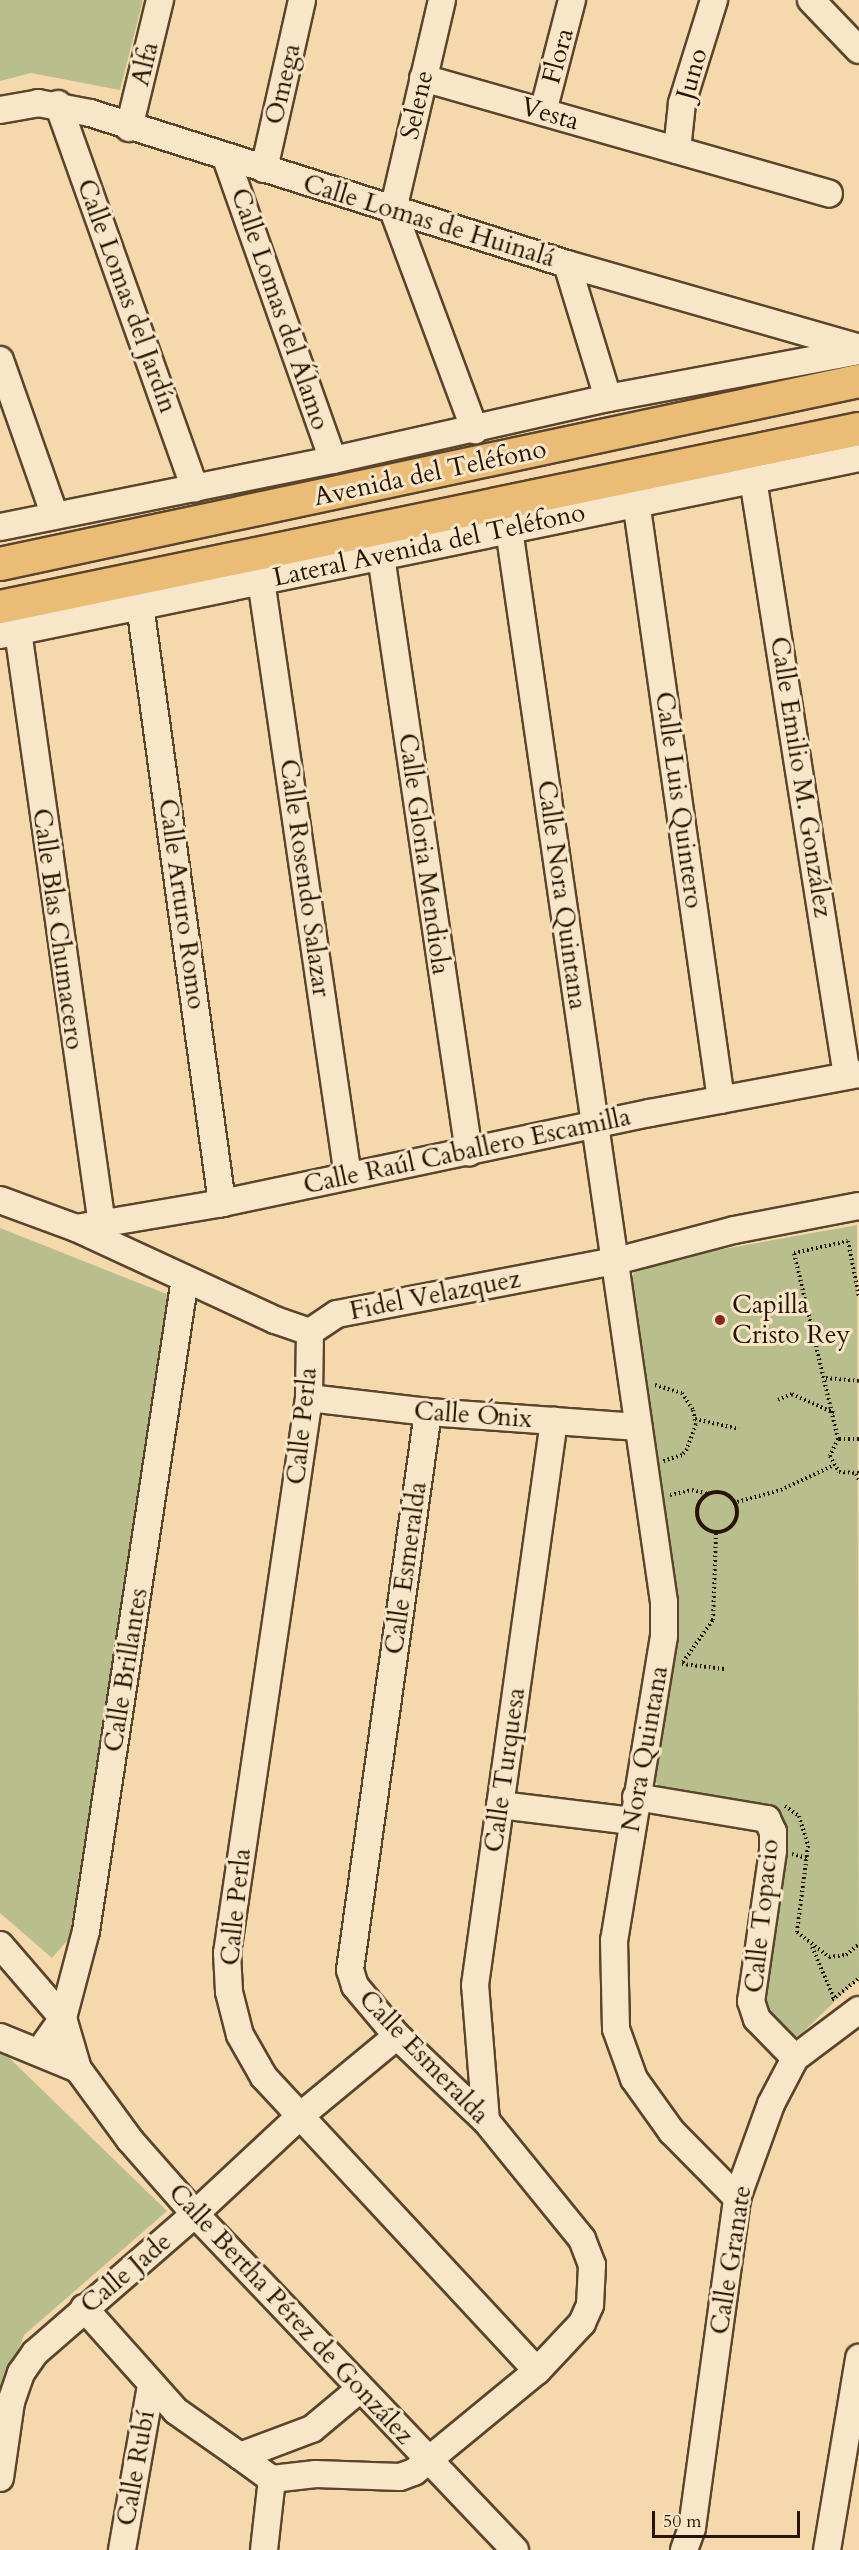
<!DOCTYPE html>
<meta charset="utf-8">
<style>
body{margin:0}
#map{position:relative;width:859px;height:2550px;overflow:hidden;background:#f5d8ab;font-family:Cardo,serif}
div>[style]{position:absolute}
.green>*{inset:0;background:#b8bf8c}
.path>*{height:4px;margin-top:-2px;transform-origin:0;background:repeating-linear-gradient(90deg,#271300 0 1.5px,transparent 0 4.5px)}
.path>.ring{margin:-2px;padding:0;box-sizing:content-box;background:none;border:4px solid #271300;border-radius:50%}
.roads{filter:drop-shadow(2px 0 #5a442b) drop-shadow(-2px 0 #5a442b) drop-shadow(0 2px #5a442b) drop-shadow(0 -2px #5a442b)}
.minor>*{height:26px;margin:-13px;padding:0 13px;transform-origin:13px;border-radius:13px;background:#f8e6c8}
.major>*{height:32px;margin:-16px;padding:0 16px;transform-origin:16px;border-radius:16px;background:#eabc76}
.dots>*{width:16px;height:16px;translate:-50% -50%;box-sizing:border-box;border:3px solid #f8e6c8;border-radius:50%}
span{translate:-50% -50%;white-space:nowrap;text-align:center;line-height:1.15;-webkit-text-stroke:6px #f8e6c8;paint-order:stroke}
.street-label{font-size:26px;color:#271300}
.poi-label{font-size:26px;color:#271300}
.left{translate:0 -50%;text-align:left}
.scale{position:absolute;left:652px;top:2511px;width:148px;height:27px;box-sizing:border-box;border:3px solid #271300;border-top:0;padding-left:8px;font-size:18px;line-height:21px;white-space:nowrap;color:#271300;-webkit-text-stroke:4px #f8e6c8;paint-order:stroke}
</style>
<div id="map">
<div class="green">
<i style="clip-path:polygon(0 0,143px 0,120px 90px,31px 73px,0 81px)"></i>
<i style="clip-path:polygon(857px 1225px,859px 1978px,800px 2035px,790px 2038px,757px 2001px,780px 1816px,772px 1808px,660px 1787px,654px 1780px,652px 1769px,671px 1641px,630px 1281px,637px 1267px,651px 1262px)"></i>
<i style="clip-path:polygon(0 1228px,169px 1295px,78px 1928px,52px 1958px,0 1913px)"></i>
<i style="clip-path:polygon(0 2049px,167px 2211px,24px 2335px,7px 2382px,0 2427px)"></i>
</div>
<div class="path">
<i style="left:826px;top:1378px;width:33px;rotate:5deg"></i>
<i style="left:655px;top:1385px;width:28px;rotate:17deg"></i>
<i style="left:682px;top:1393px;width:20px;rotate:57deg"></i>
<i style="left:693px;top:1410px;width:14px;rotate:78deg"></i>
<i style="left:696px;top:1424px;width:27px;rotate:110deg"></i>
<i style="left:687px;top:1449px;width:8px;rotate:130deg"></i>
<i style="left:682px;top:1455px;width:20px;rotate:162deg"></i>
<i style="left:778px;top:1400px;width:15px;rotate:-23deg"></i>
<i style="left:792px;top:1394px;width:46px;rotate:24.3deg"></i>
<i style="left:695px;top:1419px;width:45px;rotate:12.8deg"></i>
<i style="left:838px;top:1439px;width:191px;rotate:-103.3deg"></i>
<i style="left:794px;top:1253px;width:55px;rotate:-12.5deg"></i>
<i style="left:848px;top:1241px;width:57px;rotate:78.9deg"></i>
<i style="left:859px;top:1439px;width:21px;rotate:180deg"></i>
<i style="left:838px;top:1439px;width:19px;rotate:115deg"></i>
<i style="left:830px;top:1456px;width:18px;rotate:61deg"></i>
<i style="left:839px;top:1472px;width:20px;rotate:3deg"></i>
<i style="left:856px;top:1474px;width:7px;rotate:63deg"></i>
<i class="ring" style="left:697px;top:1492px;width:36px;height:36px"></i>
<i style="left:670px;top:1495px;width:23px;rotate:-13deg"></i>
<i style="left:692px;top:1490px;width:17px;rotate:13deg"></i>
<i style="left:733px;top:1503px;width:50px;rotate:-15.2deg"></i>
<i style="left:781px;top:1490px;width:56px;rotate:-25.2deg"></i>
<i style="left:683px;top:1662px;width:52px;rotate:-54.5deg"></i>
<i style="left:713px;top:1620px;width:88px;rotate:-88deg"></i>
<i style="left:682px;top:1664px;width:43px;rotate:6.6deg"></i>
<i style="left:785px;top:1806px;width:17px;rotate:36deg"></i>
<i style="left:799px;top:1816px;width:31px;rotate:73deg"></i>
<i style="left:808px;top:1846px;width:87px;rotate:97.3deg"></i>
<i style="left:797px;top:1932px;width:41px;rotate:38deg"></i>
<i style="left:829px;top:1957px;width:17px;rotate:-7deg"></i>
<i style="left:846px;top:1955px;width:17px;rotate:-40deg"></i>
<i style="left:792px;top:1854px;width:16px;rotate:15deg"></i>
<i style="left:812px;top:1947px;width:56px;rotate:66.7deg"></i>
<i style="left:832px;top:2000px;width:35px;rotate:-39deg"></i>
</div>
<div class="roads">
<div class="minor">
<i style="left:442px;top:0;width:216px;rotate:103.1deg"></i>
<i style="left:393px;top:210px;width:235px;rotate:69.6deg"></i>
<i style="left:811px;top:0;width:69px;rotate:46.2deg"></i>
<i style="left:423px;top:78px;width:422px;rotate:15.9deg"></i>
<i style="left:58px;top:104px;width:408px;rotate:70.4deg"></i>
<i style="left:0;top:110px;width:39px;rotate:-10deg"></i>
<i style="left:38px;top:103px;width:53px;rotate:10.9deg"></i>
<i style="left:90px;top:113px;width:500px;rotate:17.57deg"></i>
<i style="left:567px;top:264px;width:304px;rotate:16deg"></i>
<i style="left:543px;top:112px;width:116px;rotate:-75.5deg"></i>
<i style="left:129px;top:128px;width:132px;rotate:-76.4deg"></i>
<i style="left:677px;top:150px;width:47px;rotate:-83.9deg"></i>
<i style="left:682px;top:103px;width:108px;rotate:-72.7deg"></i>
<i style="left:226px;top:158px;width:320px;rotate:70.5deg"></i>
<i style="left:264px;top:169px;width:173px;rotate:-77.3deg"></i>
<i style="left:567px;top:264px;width:140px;rotate:73deg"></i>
<i style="left:0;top:360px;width:165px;rotate:70.6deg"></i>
<i style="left:753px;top:479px;width:604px;rotate:81.05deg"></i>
<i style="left:636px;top:501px;width:605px;rotate:81.92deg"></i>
<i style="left:0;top:527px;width:340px;rotate:-11.4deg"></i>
<i style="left:333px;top:460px;width:282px;rotate:-12.7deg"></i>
<i style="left:608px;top:398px;width:255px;rotate:-10.6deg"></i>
<i style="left:509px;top:529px;width:1084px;rotate:81.78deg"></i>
<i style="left:664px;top:1602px;width:34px;rotate:90deg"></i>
<i style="left:664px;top:1636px;width:308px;rotate:99.3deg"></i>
<i style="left:614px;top:1940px;width:89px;rotate:88.7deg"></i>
<i style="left:616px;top:2029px;width:53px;rotate:70.2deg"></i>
<i style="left:634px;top:2079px;width:65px;rotate:54.4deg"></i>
<i style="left:672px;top:2132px;width:93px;rotate:45.4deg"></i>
<i style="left:381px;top:556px;width:603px;rotate:81.61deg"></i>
<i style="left:261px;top:580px;width:602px;rotate:81.7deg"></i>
<i style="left:140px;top:605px;width:604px;rotate:82.19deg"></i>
<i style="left:18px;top:631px;width:600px;rotate:81.95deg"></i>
<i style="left:0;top:635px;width:877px;rotate:-11.64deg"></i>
<i style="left:0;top:1200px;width:81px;rotate:20.2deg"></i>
<i style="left:76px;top:1228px;width:219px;rotate:24.8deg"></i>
<i style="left:275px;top:1320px;width:37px;rotate:19deg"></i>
<i style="left:76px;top:1228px;width:148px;rotate:-9.7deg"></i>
<i style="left:222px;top:1203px;width:437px;rotate:-11.9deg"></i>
<i style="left:650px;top:1113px;width:213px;rotate:-10.6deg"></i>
<i style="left:310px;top:1332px;width:66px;rotate:90.9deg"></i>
<i style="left:309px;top:1398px;width:561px;rotate:98.4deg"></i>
<i style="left:227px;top:1953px;width:39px;rotate:87deg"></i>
<i style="left:229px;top:1992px;width:44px;rotate:75.7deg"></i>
<i style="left:240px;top:2035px;width:48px;rotate:60.3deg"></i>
<i style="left:264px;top:2077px;width:401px;rotate:47.1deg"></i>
<i style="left:310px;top:1332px;width:32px;rotate:-34deg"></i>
<i style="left:337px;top:1314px;width:284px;rotate:-10.8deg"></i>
<i style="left:616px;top:1261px;width:122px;rotate:-14.7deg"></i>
<i style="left:734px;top:1230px;width:127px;rotate:-10.9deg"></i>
<i style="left:309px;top:1398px;width:120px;rotate:6.7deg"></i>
<i style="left:428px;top:1412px;width:211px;rotate:4.1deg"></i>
<i style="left:636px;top:1797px;width:133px;rotate:9.5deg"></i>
<i style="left:767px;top:1819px;width:14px;rotate:65deg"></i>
<i style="left:773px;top:1832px;width:19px;rotate:90deg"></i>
<i style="left:773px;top:1851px;width:152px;rotate:98.3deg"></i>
<i style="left:751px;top:2001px;width:19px;rotate:72deg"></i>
<i style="left:757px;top:2019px;width:54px;rotate:45.7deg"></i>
<i style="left:500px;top:1805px;width:133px;rotate:6.9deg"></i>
<i style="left:0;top:1945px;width:96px;rotate:49.2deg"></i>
<i style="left:63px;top:2018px;width:53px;rotate:73.6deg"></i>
<i style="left:78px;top:2069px;width:88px;rotate:53.8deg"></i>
<i style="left:130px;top:2140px;width:98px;rotate:48.7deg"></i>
<i style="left:195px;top:2214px;width:464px;rotate:46.4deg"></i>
<i style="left:0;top:2037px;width:84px;rotate:22.3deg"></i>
<i style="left:39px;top:2052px;width:42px;rotate:-54.8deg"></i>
<i style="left:63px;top:2018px;width:90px;rotate:-75.2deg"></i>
<i style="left:86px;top:1931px;width:659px;rotate:-81.37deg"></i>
<i style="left:486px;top:2121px;width:136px;rotate:-94.6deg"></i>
<i style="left:475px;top:1985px;width:570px;rotate:-82.03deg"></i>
<i style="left:84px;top:2308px;width:138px;rotate:48.2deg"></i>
<i style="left:176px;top:2411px;width:78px;rotate:35.1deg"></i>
<i style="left:240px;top:2456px;width:77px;rotate:-20.6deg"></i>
<i style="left:312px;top:2429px;width:62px;rotate:-39.8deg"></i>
<i style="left:240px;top:2456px;width:39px;rotate:36deg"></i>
<i style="left:272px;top:2479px;width:44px;rotate:-6.5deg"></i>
<i style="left:316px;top:2474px;width:84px;rotate:2deg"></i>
<i style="left:400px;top:2477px;width:15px;rotate:-20deg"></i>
<i style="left:414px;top:2472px;width:159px;rotate:-39.4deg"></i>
<i style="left:537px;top:2371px;width:66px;rotate:-46.8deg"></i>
<i style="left:582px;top:2323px;width:20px;rotate:-66deg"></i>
<i style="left:590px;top:2305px;width:40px;rotate:-87.1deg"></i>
<i style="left:592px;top:2265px;width:28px;rotate:-111deg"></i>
<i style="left:582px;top:2239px;width:152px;rotate:-129.1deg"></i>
<i style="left:486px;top:2121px;width:123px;rotate:-136.3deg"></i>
<i style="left:397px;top:2036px;width:65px;rotate:-130deg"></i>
<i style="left:355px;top:1986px;width:17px;rotate:-107deg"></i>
<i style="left:350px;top:1970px;width:563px;rotate:-82.04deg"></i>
<i style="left:0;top:2478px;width:77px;rotate:-81.8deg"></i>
<i style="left:11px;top:2402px;width:31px;rotate:-71deg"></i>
<i style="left:21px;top:2373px;width:24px;rotate:-55deg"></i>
<i style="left:35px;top:2353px;width:212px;rotate:-41deg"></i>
<i style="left:195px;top:2214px;width:142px;rotate:-43deg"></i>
<i style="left:299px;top:2117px;width:127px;rotate:-39.6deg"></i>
<i style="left:122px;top:2550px;width:167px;rotate:-80deg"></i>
<i style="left:264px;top:2550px;width:71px;rotate:-83.6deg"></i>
<i style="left:684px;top:2550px;width:23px;rotate:-70deg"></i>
<i style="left:692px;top:2528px;width:333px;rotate:-82.2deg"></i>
<i style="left:737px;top:2198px;width:100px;rotate:-70.1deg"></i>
<i style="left:771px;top:2104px;width:52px;rotate:-62.4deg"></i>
<i style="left:795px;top:2058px;width:80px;rotate:-36.9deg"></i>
<i style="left:827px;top:2550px;width:195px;rotate:-80.5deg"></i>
</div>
<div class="major">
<i style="left:0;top:564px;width:878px;rotate:-12.03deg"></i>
<i style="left:0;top:607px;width:877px;rotate:-11.71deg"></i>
</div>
</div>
<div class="dots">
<i style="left:720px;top:1320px;background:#8f2418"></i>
</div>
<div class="street-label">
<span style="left:558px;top:56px;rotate:-75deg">Flora</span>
<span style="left:145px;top:64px;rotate:-76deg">Alfa</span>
<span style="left:692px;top:74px;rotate:-74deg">Juno</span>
<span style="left:283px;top:84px;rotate:-77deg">Omega</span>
<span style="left:417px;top:105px;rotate:-77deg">Selene</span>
<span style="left:550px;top:114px;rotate:16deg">Vesta</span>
<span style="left:429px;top:221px;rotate:17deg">Calle Lomas de Huinalá</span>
<span style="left:127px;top:296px;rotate:70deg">Calle Lomas del Jardín</span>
<span style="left:280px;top:309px;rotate:71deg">Calle Lomas del Álamo</span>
<span style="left:430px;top:473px;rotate:-12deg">Avenida del Teléfono</span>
<span style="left:429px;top:545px;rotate:-12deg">Lateral Avenida del Teléfono</span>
<span style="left:801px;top:777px;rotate:81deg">Calle Emilio M. González</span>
<span style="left:679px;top:800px;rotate:82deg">Calle Luis Quintero</span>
<span style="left:424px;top:854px;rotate:82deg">Calle Gloria Mendiola</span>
<span style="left:305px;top:878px;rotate:82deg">Calle Rosendo Salazar</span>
<span style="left:562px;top:895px;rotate:82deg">Calle Nora Quintana</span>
<span style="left:182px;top:904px;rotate:82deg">Calle Arturo Romo</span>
<span style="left:58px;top:929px;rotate:82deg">Calle Blas Chumacero</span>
<span style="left:467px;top:1151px;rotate:-12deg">Calle Raúl Caballero Escamilla</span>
<span style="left:435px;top:1295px;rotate:-11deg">Fidel Velazquez</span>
<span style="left:473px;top:1415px;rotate:4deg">Calle Ónix</span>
<span style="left:302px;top:1426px;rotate:-84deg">Calle Perla</span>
<span style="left:406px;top:1568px;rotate:-82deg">Calle Esmeralda</span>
<span style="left:126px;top:1670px;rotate:-81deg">Calle Brillantes</span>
<span style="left:645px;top:1749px;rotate:-80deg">Nora Quintana</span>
<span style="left:505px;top:1770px;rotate:-82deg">Calle Turquesa</span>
<span style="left:236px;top:1907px;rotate:-84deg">Calle Perla</span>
<span style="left:762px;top:1916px;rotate:-84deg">Calle Topacio</span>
<span style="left:424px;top:2057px;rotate:46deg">Calle Esmeralda</span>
<span style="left:731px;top:2260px;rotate:-81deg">Calle Granate</span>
<span style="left:126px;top:2273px;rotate:-40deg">Calle Jade</span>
<span style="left:291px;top:2314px;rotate:47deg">Calle Bertha Pérez de González</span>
<span style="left:136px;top:2468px;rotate:-80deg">Calle Rubí</span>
</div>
<div class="poi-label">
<span class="left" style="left:732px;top:1320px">Capilla<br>Cristo Rey</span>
</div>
<div class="scale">50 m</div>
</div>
